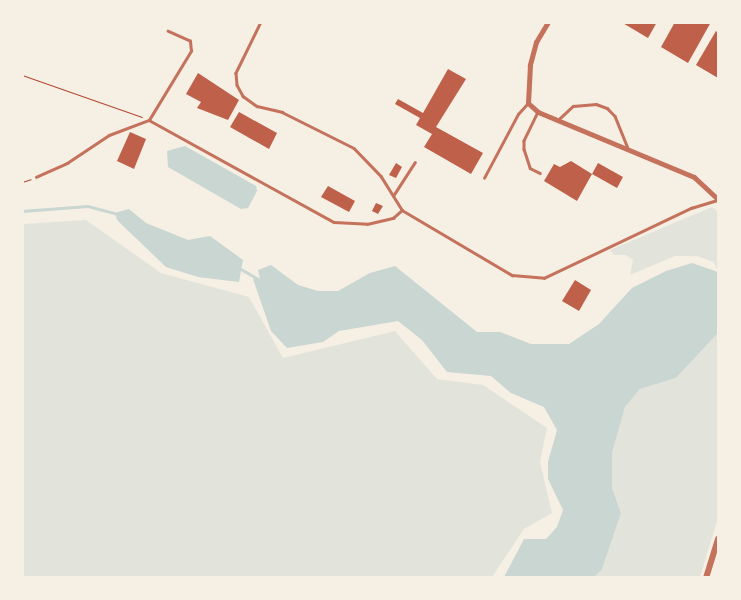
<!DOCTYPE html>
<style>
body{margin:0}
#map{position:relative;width:741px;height:600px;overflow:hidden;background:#f6efe4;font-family:"Exo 2",sans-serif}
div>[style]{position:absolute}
.green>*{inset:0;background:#e2e4dc}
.water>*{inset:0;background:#c9d6d2}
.stream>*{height:2.5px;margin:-1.25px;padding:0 1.25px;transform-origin:1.25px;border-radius:1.25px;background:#c9d6d2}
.building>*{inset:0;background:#bf614a}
.path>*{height:1px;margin:-0.5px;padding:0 0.5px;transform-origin:0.5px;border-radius:0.5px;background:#b5482f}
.service>*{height:2.5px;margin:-1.25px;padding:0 1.25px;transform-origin:1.25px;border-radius:1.25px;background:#c5725c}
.minor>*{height:5px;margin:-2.5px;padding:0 2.5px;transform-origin:2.5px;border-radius:2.5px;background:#c5725c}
.tertiary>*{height:6px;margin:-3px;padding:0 3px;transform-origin:3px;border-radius:3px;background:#c5725c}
span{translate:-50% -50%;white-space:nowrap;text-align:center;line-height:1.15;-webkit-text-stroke:4px #f6efe4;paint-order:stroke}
.frame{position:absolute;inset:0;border:24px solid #f6efe4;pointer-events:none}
</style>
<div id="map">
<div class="green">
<i style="clip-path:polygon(712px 207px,718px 212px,718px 272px,714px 262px,697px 256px,675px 256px,630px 275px,633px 260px,626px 255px,614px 255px,610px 250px)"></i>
<i style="clip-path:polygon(86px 220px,161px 273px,249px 297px,283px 358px,395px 331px,437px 379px,483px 385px,547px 428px,540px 462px,552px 513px,524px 529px,492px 577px,23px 577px,23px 224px)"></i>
<i style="clip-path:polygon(718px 333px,718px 518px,700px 577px,593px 578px,602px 568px,621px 513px,612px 488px,612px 453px,625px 407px,640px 389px,676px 378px)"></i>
</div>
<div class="water">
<i style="clip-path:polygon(185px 146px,256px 186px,257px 191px,248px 208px,241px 209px,168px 167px,167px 151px)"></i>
<i style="clip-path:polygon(129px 209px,146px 223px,188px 240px,210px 236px,243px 260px,239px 282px,198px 277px,166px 267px,117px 220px,115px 213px)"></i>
<i style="clip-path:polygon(692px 263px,718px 272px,718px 333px,676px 378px,640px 389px,625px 407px,612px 453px,612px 488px,621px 513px,602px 569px,593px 578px,504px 577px,524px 539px,546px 539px,557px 527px,563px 510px,548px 479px,548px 462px,557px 430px,544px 407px,511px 393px,491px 376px,447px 372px,422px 340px,398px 321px,339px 331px,323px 342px,287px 348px,271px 331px,253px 279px,260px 279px,258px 270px,271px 265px,298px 285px,318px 291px,338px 291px,370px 273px,395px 266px,477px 332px,500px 332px,531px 344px,569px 344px,599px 324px,632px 288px,666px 271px)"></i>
</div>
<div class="stream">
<i style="left:22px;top:211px;width:66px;rotate:-4.3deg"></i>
<i style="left:88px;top:206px;width:30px;rotate:15deg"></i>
<i style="left:241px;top:269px;width:24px;rotate:30deg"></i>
</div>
<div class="building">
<i style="clip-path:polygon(621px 22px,657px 22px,648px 38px)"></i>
<i style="clip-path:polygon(675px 22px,711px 22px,688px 63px,661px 47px)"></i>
<i style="clip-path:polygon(716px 31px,718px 33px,718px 78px,696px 65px)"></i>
<i style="clip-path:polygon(448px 69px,466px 79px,436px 127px,483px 153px,471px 174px,424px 147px,432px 134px,416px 125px,420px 118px,395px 104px,398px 99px,423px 113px)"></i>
<i style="clip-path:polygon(198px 73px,239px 100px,228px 120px,197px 108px,201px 102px,186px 94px)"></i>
<i style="clip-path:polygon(239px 112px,277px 133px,269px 149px,230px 127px)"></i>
<i style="clip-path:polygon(130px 132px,146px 139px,134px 169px,117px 161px)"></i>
<i style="clip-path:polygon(571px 161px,592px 174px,577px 201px,544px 181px,554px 164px,560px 167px)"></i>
<i style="clip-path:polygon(396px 163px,402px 167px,396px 178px,389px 175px)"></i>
<i style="clip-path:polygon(598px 163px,623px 177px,617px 188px,592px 174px)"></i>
<i style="clip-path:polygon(328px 186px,355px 201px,349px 212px,321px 197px)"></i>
<i style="clip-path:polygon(376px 203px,383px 206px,378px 214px,372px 211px)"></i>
<i style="clip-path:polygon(575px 280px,591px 290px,579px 311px,562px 301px)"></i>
</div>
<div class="path">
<i style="left:22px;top:75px;width:127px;rotate:19.3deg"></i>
<i style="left:22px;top:182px;width:9px;rotate:-18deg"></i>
</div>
<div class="service">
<i style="left:261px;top:22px;width:57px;rotate:116.1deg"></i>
<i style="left:236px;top:73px;width:12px;rotate:85deg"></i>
<i style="left:237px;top:85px;width:13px;rotate:61deg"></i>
<i style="left:243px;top:96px;width:17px;rotate:36deg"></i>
<i style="left:257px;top:106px;width:26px;rotate:13deg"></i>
<i style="left:282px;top:112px;width:80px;rotate:26.6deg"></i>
<i style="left:354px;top:148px;width:39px;rotate:46deg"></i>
<i style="left:381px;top:176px;width:40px;rotate:58deg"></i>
<i style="left:402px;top:210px;width:128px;rotate:30.6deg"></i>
<i style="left:512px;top:275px;width:32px;rotate:5deg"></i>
<i style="left:544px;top:278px;width:163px;rotate:-25.5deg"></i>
<i style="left:691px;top:208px;width:27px;rotate:-17deg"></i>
<i style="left:538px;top:112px;width:32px;rotate:116deg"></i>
<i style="left:524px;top:141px;width:8px;rotate:90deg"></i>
<i style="left:524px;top:149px;width:20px;rotate:72deg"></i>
<i style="left:530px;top:168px;width:11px;rotate:27deg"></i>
<i style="left:559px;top:119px;width:19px;rotate:-43deg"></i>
<i style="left:573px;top:106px;width:23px;rotate:-5deg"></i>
<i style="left:596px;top:104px;width:12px;rotate:20deg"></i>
<i style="left:607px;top:108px;width:11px;rotate:45deg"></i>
<i style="left:615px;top:116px;width:35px;rotate:68deg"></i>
<i style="left:149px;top:120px;width:211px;rotate:28.9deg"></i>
<i style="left:334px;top:222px;width:33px;rotate:3deg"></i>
<i style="left:367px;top:224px;width:27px;rotate:-13deg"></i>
<i style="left:393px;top:218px;width:12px;rotate:-42deg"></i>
<i style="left:36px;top:177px;width:34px;rotate:-24deg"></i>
<i style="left:67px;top:163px;width:50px;rotate:-33.7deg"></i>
<i style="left:109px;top:135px;width:43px;rotate:-20.6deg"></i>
<i style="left:149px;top:120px;width:81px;rotate:-58.7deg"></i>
<i style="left:191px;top:51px;width:10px;rotate:-96deg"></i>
<i style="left:190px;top:41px;width:24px;rotate:-156deg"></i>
<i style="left:484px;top:178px;width:72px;rotate:-62deg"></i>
<i style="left:518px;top:114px;width:13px;rotate:-48deg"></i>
<i style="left:393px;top:196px;width:40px;rotate:-57.1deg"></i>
</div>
<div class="minor">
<i style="left:548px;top:22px;width:23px;rotate:121deg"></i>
<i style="left:536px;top:42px;width:24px;rotate:105deg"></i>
<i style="left:530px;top:65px;width:38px;rotate:93deg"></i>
<i style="left:528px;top:103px;width:13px;rotate:42deg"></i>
<i style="left:538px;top:112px;width:169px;rotate:22.6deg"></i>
<i style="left:694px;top:177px;width:33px;rotate:43deg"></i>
</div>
<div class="tertiary">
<i style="left:706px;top:578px;width:41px;rotate:-72.9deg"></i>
</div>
<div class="frame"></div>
</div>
